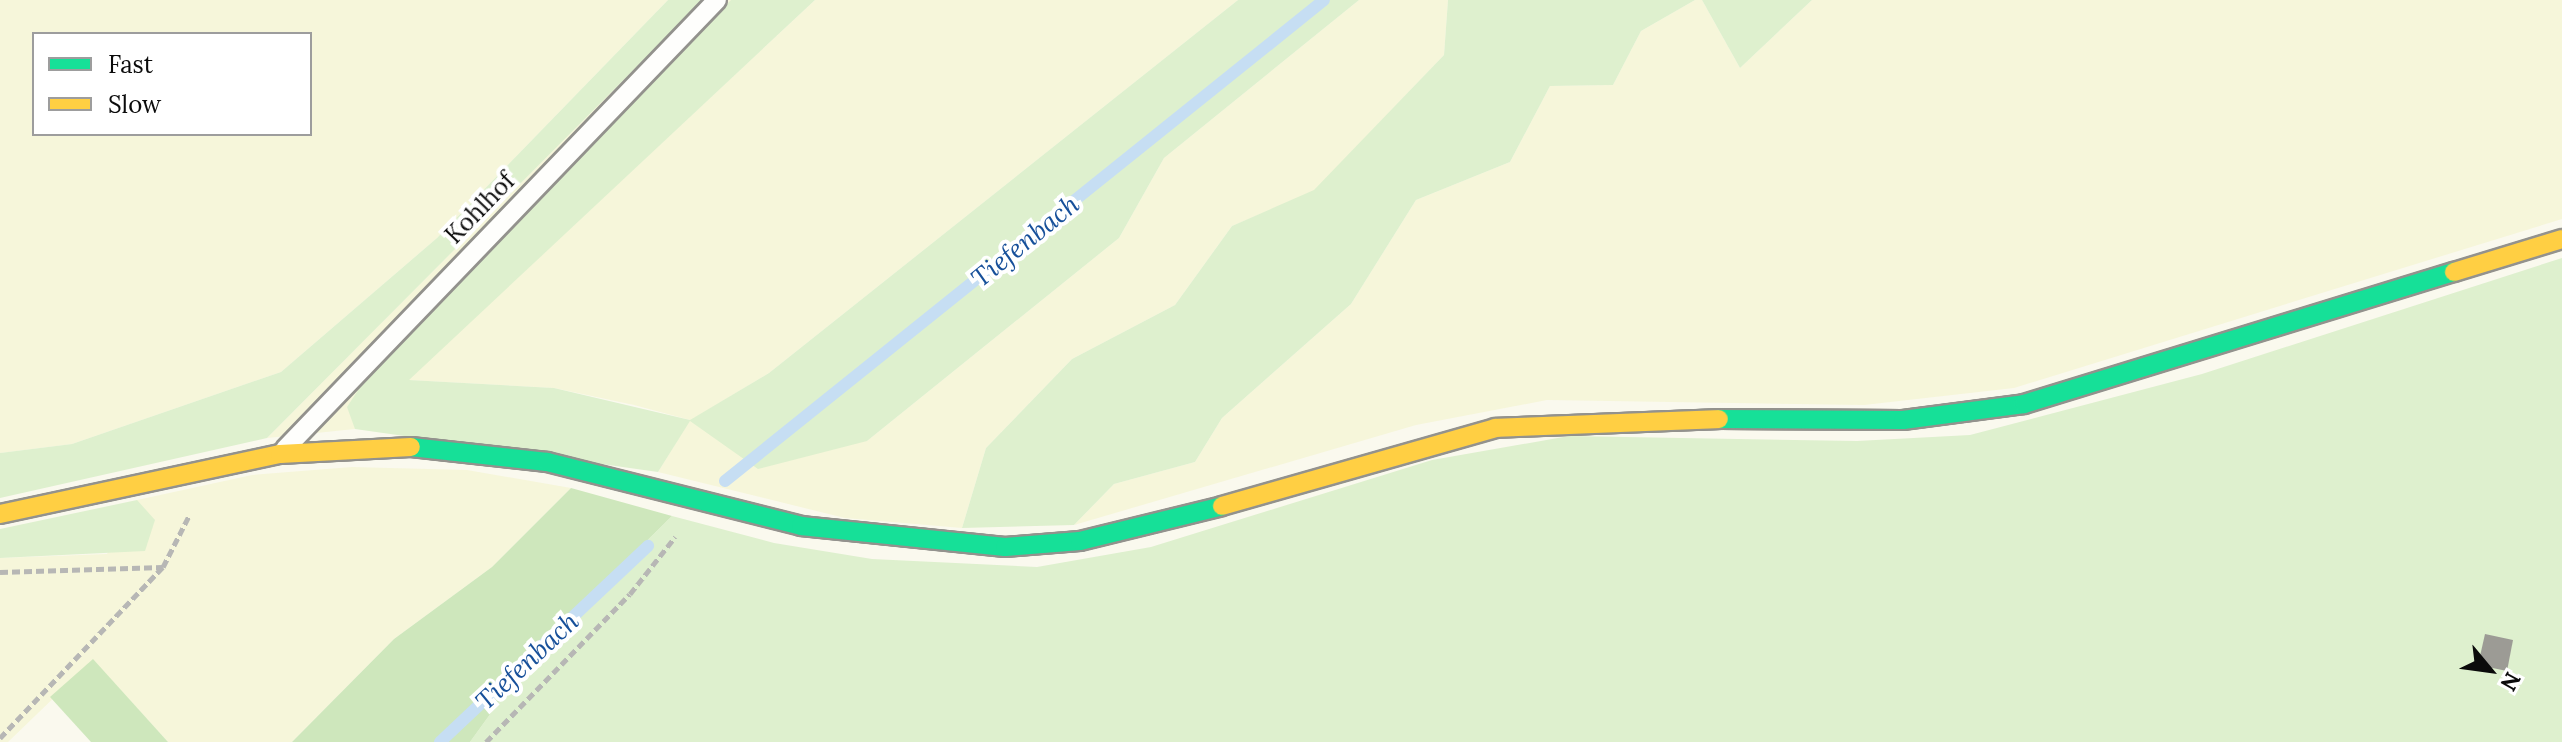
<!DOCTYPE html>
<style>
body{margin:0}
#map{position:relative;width:2562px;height:742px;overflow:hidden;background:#faf9ee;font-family:Lora,serif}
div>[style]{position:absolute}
.farmland>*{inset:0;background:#f6f6da}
.green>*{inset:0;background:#def0ce}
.forest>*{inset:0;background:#cee7bc}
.stream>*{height:12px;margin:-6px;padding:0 6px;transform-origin:6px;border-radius:6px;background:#c6def3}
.building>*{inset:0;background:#9c9b95}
.path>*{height:5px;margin-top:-2.5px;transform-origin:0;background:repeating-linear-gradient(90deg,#b7b7b5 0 8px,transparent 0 12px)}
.roads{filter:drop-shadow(2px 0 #93928d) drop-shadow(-2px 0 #93928d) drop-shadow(0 2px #93928d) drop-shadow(0 -2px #93928d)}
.lane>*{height:18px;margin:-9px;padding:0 9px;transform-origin:9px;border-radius:9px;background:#fefefc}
.fast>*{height:18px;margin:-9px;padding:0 9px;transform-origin:9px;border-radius:9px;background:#16e098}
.slow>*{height:18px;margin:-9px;padding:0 9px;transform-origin:9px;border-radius:9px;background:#ffcf43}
span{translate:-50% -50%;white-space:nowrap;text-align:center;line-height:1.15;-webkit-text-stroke:8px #fff;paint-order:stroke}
.street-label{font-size:24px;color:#0b0b0b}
.water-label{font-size:26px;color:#17509a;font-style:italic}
.legend{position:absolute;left:32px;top:32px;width:280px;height:104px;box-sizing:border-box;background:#fff;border:2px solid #9d9d9d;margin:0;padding:10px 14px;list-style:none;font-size:24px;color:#0b0b0b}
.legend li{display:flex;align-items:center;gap:16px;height:40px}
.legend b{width:40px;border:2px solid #9d9d9d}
.north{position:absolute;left:2450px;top:630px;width:80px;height:80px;-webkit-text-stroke:6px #fff;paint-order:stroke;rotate:119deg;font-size:22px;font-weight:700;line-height:32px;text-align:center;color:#0b0b0b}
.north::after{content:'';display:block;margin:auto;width:28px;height:36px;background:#0b0b0b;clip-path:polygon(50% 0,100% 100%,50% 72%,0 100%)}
</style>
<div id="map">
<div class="farmland">
<i style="clip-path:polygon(evenodd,0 0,668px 0,437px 238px,281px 372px,72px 444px,0 453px,0 0,34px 34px,310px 34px,310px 134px,34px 134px,34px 34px)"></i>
<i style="clip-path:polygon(703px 0,732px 0,355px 429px,267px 438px)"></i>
<i style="clip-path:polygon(815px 0,1238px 0,769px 373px,691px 420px,867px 441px,1119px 238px,1164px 158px,1359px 0,1448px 0,1444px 55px,1314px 191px,1232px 226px,1175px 305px,1072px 359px,986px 448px,962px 528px,845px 518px,658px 472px,690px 420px,634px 405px,554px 388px,408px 380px)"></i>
<i style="clip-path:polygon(1695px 0,1702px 0,1740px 68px,1812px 0,2562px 0,2562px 219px,2014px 388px,1864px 405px,1547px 400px,1416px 425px,1074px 525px,1114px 484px,1195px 462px,1222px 418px,1351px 304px,1416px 200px,1510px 162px,1550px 86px,1613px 85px,1641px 31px)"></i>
<i style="clip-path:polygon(352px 467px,467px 470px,571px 488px,492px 567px,394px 639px,292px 742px,168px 742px,93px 660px,8px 742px,0 742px,0 558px,107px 554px,137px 500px,252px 475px)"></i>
</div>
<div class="green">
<i style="clip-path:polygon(668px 0,703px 0,267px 438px,0 498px,0 453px,72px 444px,281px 372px,437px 238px)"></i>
<i style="clip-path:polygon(731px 0,815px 0,409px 380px,554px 388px,690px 420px,769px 373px,1238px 0,1359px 0,1164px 158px,1119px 238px,867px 441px,758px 469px,690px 421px,658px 472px,355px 429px,347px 407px,378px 360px)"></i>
<i style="clip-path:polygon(1448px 0,1695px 0,1641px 31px,1613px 85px,1550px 86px,1510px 162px,1416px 200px,1351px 304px,1222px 418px,1195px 462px,1114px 484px,1074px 525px,962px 528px,986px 448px,1072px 359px,1175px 305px,1232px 226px,1314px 190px,1444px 55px)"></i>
<i style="clip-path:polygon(1702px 0,1812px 0,1740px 68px)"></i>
<i style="clip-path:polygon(2562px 258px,2562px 742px,470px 742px,538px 648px,672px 516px,774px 543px,872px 559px,1037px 567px,1151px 547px,1432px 460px,1569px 436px,1857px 441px,1970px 435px,2202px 374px)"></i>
<i style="clip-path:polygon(137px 500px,155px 520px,145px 551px,0 558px,0 529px)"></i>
</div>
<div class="forest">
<i style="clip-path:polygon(571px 488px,672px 516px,538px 648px,470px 742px,292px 742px,394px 639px,492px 567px)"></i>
<i style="clip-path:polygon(93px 659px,168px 742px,91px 742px,50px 697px)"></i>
</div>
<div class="stream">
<i style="left:725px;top:481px;width:768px;rotate:-38.76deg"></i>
<i style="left:440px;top:742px;width:286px;rotate:-43.3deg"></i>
</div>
<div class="building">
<i style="clip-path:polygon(2485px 634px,2513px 640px,2507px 671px,2478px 665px)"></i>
</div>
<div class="path">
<i style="left:0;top:572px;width:163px;rotate:-1.8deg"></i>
<i style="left:0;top:738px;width:236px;rotate:-46.4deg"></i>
<i style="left:163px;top:567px;width:57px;rotate:-63deg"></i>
<i style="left:486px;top:742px;width:206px;rotate:-45.8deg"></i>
<i style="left:630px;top:594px;width:73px;rotate:-51.7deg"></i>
</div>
<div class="roads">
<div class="lane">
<i style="left:285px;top:449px;width:623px;rotate:-46.11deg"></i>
</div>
<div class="fast">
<i style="left:1719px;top:419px;width:184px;rotate:0.3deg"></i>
<i style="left:1903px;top:420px;width:122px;rotate:-7.5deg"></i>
<i style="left:2024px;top:404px;width:450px;rotate:-17.1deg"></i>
<i style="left:411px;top:447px;width:137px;rotate:6.3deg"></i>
<i style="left:547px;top:462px;width:262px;rotate:14.1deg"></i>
<i style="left:801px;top:526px;width:205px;rotate:5.9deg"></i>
<i style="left:1005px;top:547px;width:75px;rotate:-4.6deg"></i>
<i style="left:1080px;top:541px;width:146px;rotate:-13.8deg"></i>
</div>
<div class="slow">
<i style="left:2454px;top:272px;width:113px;rotate:-17deg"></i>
<i style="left:1222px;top:506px;width:284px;rotate:-15.9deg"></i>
<i style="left:1495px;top:428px;width:224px;rotate:-2.3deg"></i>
<i style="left:0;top:514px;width:286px;rotate:-12.1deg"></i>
<i style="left:280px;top:454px;width:131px;rotate:-3.1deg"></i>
</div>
</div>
<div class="street-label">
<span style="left:480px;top:208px;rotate:-46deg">Kohlhof</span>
</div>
<div class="water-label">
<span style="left:1025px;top:241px;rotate:-39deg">Tiefenbach</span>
<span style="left:527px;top:661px;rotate:-43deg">Tiefenbach</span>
</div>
<ul class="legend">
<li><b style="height:10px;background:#16e098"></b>Fast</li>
<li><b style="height:10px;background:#ffcf43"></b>Slow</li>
</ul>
<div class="north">N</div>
</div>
